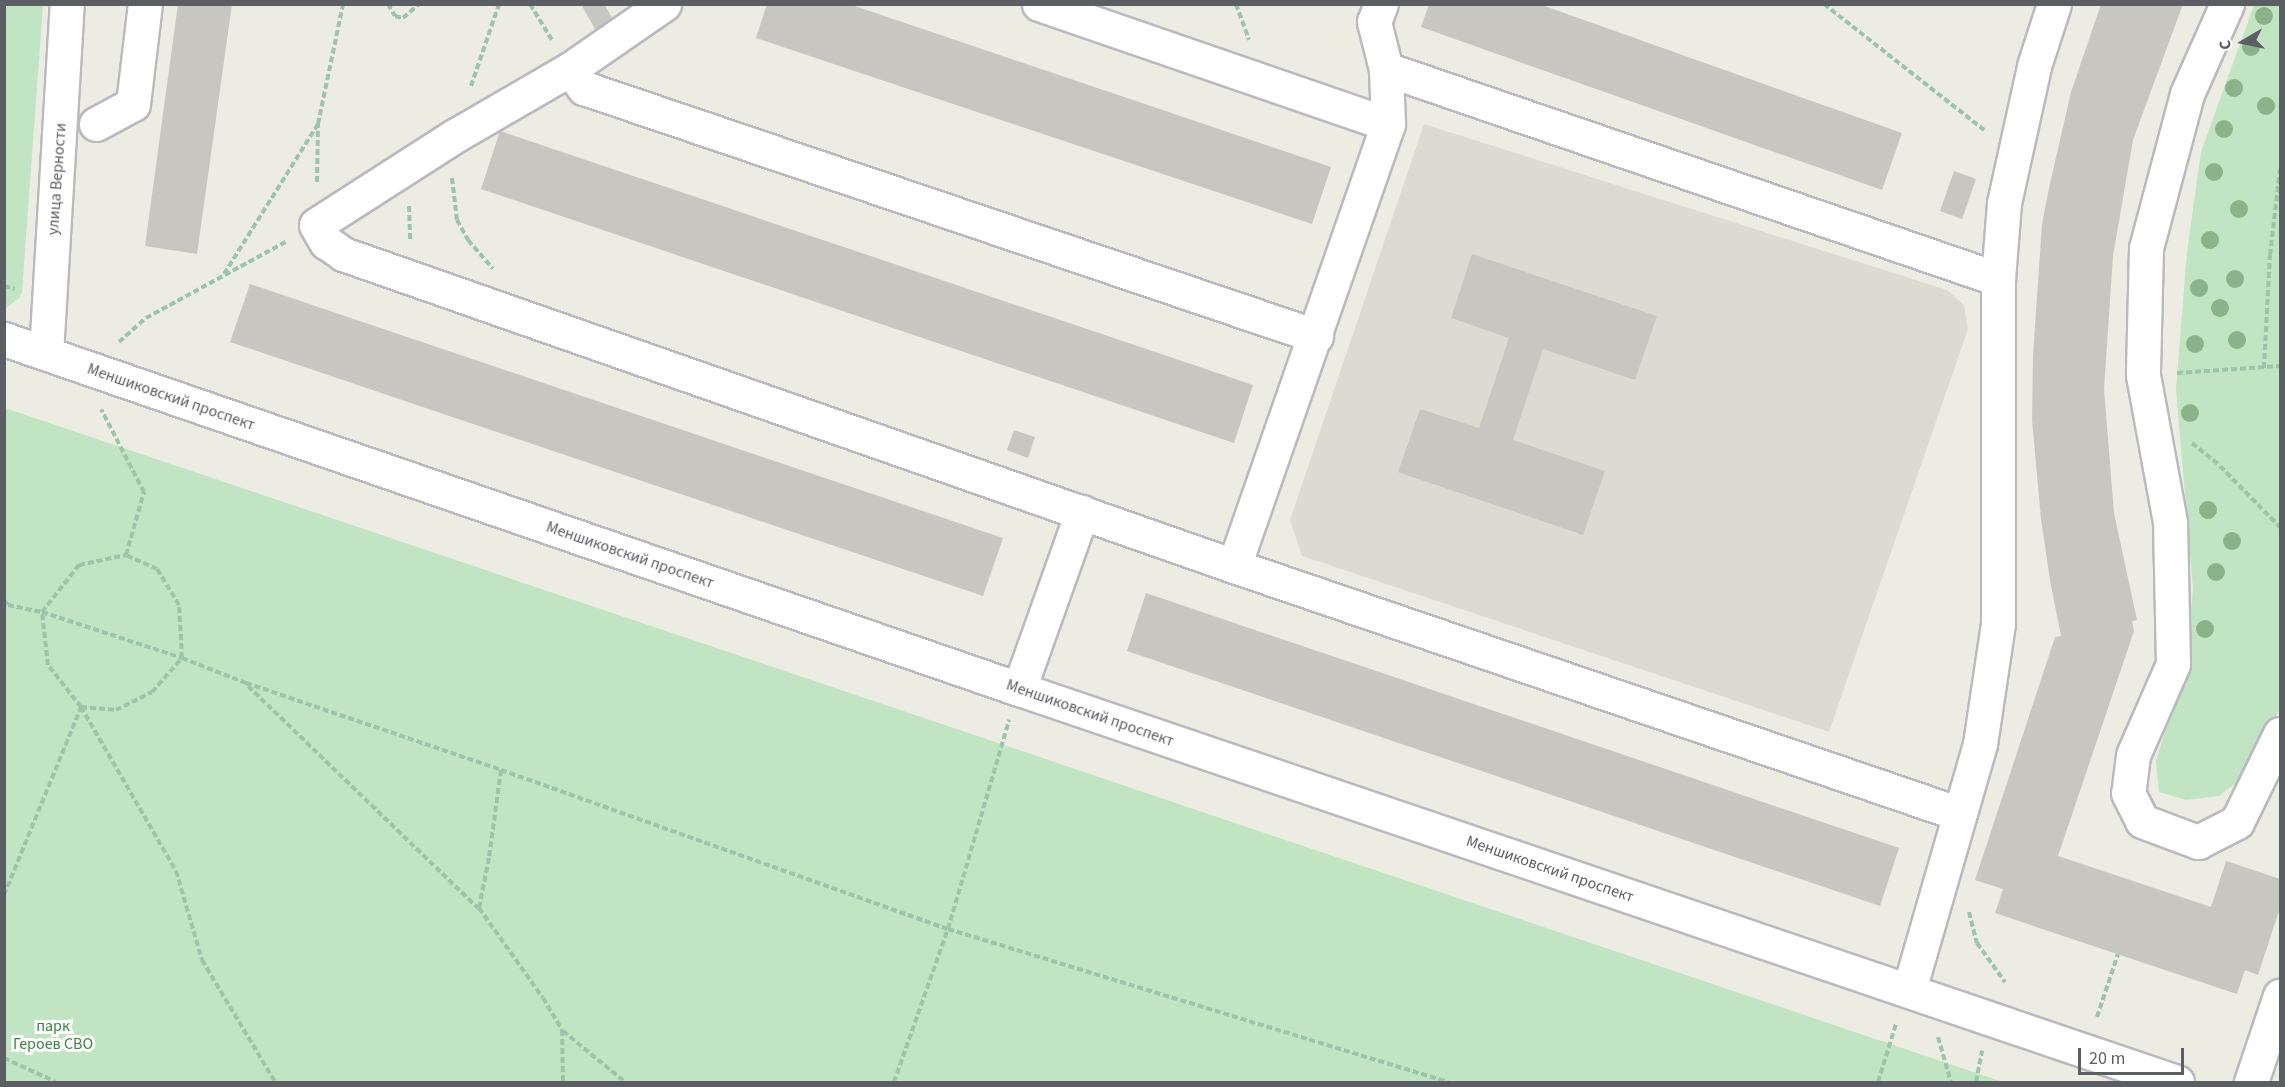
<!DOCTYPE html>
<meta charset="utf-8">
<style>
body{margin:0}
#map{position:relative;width:2285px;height:1087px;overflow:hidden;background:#edece3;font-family:"Source Sans 3",sans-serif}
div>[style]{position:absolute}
.education>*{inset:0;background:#dddbd1}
.green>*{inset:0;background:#c1e4c3}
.building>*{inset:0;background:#c8c6c0}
.path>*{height:4px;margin-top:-2px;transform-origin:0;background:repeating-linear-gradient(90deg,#9bc4a9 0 6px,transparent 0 9px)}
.roads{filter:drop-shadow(2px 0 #b8babf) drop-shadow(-2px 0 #b8babf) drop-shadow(0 2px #b8babf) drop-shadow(0 -2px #b8babf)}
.minor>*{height:33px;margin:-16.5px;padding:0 16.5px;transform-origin:16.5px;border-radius:16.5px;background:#fff}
.trees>*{width:18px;height:18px;margin:-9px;border-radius:50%;background:#8bb38a}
span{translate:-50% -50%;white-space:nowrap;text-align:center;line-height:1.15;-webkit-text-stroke:6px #fff;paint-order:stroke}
.street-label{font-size:16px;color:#5b5e63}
.park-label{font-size:16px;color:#3a8442}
.frame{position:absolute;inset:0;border:6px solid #5b5e63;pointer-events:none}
.north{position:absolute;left:2213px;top:12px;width:60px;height:60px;-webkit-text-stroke:4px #fff;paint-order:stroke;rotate:261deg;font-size:16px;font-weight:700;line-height:24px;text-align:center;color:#5b5e63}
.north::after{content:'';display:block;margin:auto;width:21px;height:27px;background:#5b5e63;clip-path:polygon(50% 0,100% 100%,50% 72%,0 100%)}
.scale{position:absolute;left:2078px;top:1048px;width:106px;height:27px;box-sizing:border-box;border:3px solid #5b5e63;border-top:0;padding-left:8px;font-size:18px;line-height:21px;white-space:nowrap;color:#5b5e63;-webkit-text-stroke:4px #fff;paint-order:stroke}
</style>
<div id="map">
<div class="education">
<i style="clip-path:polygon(1424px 124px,1947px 290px,1964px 305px,1968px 329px,1829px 732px,1302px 556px,1290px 520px)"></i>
</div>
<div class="green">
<i style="clip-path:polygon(5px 4px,43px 5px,22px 292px,19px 298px,6px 308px)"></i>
<i style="clip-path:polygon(2254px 5px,2280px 5px,2280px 709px,2246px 775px,2219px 796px,2186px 800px,2159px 792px,2156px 761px,2186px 662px,2193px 589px,2176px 389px,2187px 252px,2201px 152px)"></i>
<i style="clip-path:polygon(5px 408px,2003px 1082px,5px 1082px)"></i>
</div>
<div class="building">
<i style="clip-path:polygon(178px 4px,232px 4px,197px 254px,145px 246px)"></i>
<i style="clip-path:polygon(581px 4px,604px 4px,614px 21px,596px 31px)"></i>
<i style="clip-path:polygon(767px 4px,849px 4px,1331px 167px,1312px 224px,756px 38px)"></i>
<i style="clip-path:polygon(1429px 4px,1539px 4px,1902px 133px,1882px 190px,1421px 27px)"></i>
<i style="clip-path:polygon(2101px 4px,2183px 4px,2133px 140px,2113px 256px,2104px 389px,2114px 513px,2137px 620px,2132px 621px,2134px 631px,2058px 856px,2211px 907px,2226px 861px,2280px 879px,2280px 908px,2258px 975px,2245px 970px,2237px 994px,1995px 913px,2003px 889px,1975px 880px,2055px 637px,2061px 636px,2050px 580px,2041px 519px,2032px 420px,2033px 355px,2042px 224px,2049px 188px,2071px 92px)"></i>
<i style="clip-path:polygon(500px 131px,1253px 385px,1234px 443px,481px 189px)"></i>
<i style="clip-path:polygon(1954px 171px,1976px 179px,1962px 219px,1940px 211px)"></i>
<i style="clip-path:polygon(1472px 254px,1657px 316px,1635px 380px,1543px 349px,1513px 440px,1605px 471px,1583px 535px,1398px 472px,1420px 409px,1479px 428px,1509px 338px,1451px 318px)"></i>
<i style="clip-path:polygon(250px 284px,1003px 538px,983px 596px,230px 342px)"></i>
<i style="clip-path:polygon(1014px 430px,1035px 437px,1028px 458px,1007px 450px)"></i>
<i style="clip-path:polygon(1146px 593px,1899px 848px,1880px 906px,1127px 651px)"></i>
</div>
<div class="path">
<i style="left:388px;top:4px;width:14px;rotate:60deg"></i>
<i style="left:395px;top:16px;width:8px;rotate:14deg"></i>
<i style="left:403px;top:18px;width:21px;rotate:-41deg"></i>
<i style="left:530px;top:4px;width:42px;rotate:58.6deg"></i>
<i style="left:1236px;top:4px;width:38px;rotate:70deg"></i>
<i style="left:1824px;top:4px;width:204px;rotate:38.2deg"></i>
<i style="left:471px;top:86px;width:87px;rotate:-71.1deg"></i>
<i style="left:452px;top:178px;width:42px;rotate:83.2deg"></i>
<i style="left:457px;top:220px;width:23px;rotate:61deg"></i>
<i style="left:468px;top:240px;width:38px;rotate:49deg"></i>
<i style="left:317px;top:182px;width:58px;rotate:-89deg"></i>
<i style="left:409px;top:206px;width:34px;rotate:88deg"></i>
<i style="left:224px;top:274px;width:177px;rotate:-57.9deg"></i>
<i style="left:318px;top:124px;width:123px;rotate:-78.2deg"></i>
<i style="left:4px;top:286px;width:11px;rotate:15deg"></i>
<i style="left:119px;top:342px;width:36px;rotate:-42deg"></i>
<i style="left:146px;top:318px;width:161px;rotate:-28.6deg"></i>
<i style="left:2264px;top:368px;width:113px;rotate:-87deg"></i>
<i style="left:2270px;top:255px;width:86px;rotate:-83.3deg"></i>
<i style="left:2177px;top:373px;width:103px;rotate:-3.9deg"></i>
<i style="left:2192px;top:443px;width:36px;rotate:39deg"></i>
<i style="left:2220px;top:466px;width:86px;rotate:45.5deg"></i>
<i style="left:4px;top:600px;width:6px;rotate:51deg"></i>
<i style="left:8px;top:605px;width:35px;rotate:12deg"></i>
<i style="left:42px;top:612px;width:147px;rotate:18.2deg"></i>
<i style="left:182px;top:658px;width:69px;rotate:21.3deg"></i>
<i style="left:246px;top:683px;width:269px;rotate:18.8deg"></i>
<i style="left:501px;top:770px;width:474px;rotate:19.6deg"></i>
<i style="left:948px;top:929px;width:523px;rotate:17.01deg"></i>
<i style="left:248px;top:686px;width:320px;rotate:44deg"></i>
<i style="left:81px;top:707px;width:190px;rotate:59.9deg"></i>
<i style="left:176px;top:871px;width:93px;rotate:73.7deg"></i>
<i style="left:202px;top:960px;width:142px;rotate:59.1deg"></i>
<i style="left:81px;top:707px;width:35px;rotate:5deg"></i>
<i style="left:116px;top:710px;width:40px;rotate:-26.6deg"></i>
<i style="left:152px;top:692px;width:45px;rotate:-48.6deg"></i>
<i style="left:182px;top:658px;width:53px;rotate:-93.2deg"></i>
<i style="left:179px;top:605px;width:42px;rotate:-121.4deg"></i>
<i style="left:157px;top:569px;width:34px;rotate:-156deg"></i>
<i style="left:501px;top:770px;width:89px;rotate:97.8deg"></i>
<i style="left:489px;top:858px;width:51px;rotate:101.3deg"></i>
<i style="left:479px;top:908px;width:110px;rotate:54.6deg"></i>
<i style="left:543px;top:998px;width:37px;rotate:59deg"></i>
<i style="left:562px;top:1030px;width:52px;rotate:88.9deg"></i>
<i style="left:4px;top:895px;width:203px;rotate:-67.7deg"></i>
<i style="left:81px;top:707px;width:53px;rotate:-128.2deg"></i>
<i style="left:48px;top:665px;width:53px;rotate:-96.5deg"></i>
<i style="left:42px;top:612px;width:60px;rotate:-51.8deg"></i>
<i style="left:79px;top:565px;width:48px;rotate:-12deg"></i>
<i style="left:126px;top:555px;width:66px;rotate:-74.1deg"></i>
<i style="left:144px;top:492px;width:93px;rotate:-117.4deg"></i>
<i style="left:1969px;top:912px;width:32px;rotate:76deg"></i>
<i style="left:1977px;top:943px;width:48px;rotate:54.3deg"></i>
<i style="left:2097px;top:1017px;width:66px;rotate:-71.6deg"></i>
<i style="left:563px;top:1031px;width:80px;rotate:39.4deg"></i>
<i style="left:1938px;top:1037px;width:47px;rotate:73.9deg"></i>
<i style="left:4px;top:1058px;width:57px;rotate:24.8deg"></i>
<i style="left:894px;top:1082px;width:162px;rotate:-70.6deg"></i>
<i style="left:948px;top:929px;width:218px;rotate:-73.7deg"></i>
<i style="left:1878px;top:1082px;width:61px;rotate:-72.8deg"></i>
<i style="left:1976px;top:1082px;width:32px;rotate:-79deg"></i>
</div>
<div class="roads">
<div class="minor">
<i style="left:664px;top:4px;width:114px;rotate:145.3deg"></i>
<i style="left:570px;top:69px;width:132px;rotate:149.9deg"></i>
<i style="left:456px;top:135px;width:166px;rotate:147.3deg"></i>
<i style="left:316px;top:225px;width:20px;rotate:60deg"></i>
<i style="left:326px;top:242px;width:21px;rotate:35deg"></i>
<i style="left:343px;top:254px;width:944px;rotate:19.3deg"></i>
<i style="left:1234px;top:566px;width:767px;rotate:18.86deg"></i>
<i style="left:1039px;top:4px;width:369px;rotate:19deg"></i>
<i style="left:2227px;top:4px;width:98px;rotate:114deg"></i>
<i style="left:2187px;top:94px;width:159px;rotate:104.9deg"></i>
<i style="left:2146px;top:248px;width:127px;rotate:91.4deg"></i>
<i style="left:2143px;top:375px;width:149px;rotate:79.6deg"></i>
<i style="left:2170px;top:522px;width:142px;rotate:88.8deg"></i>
<i style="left:2173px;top:664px;width:99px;rotate:113.7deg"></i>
<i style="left:2133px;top:755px;width:38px;rotate:97deg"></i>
<i style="left:2128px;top:793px;width:31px;rotate:63deg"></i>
<i style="left:2142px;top:821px;width:60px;rotate:20.6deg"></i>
<i style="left:2198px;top:842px;width:44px;rotate:-27.1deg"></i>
<i style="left:2237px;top:822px;width:98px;rotate:-64deg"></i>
<i style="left:570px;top:69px;width:24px;rotate:54deg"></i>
<i style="left:584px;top:88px;width:773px;rotate:18.72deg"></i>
<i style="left:1386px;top:69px;width:647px;rotate:18.94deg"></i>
<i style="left:96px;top:124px;width:42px;rotate:-28.4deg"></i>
<i style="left:133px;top:104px;width:101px;rotate:-83.2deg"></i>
<i style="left:4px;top:339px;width:1074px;rotate:19.03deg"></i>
<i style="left:1019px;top:689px;width:1223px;rotate:18.75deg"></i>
<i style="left:46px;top:353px;width:350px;rotate:-86.6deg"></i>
<i style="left:1234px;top:566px;width:468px;rotate:-70.8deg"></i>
<i style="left:1388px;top:124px;width:55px;rotate:-92.1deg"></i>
<i style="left:1386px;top:69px;width:49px;rotate:-104.3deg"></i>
<i style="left:1374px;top:22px;width:19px;rotate:-69deg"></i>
<i style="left:1019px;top:689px;width:188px;rotate:-70.4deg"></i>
<i style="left:1909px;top:990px;width:256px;rotate:-73.9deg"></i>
<i style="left:1980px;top:744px;width:121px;rotate:-81.5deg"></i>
<i style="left:1998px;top:624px;width:345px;rotate:-90deg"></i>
<i style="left:1998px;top:279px;width:76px;rotate:-85.5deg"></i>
<i style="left:2004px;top:203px;width:140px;rotate:-77.6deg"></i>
<i style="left:2034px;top:66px;width:65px;rotate:-72.1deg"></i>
<i style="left:2251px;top:1082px;width:91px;rotate:-71.4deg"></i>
</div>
</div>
<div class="trees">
<i style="left:2264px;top:16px"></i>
<i style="left:2251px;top:47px"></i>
<i style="left:2234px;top:88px"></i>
<i style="left:2266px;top:106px"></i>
<i style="left:2224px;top:129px"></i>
<i style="left:2214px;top:172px"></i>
<i style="left:2239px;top:209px"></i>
<i style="left:2210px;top:240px"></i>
<i style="left:2235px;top:279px"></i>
<i style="left:2199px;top:288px"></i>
<i style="left:2220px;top:308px"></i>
<i style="left:2237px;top:340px"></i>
<i style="left:2195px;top:344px"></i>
<i style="left:2190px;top:413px"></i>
<i style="left:2208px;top:510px"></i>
<i style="left:2232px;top:541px"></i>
<i style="left:2216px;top:572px"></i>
<i style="left:2205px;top:629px"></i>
</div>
<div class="street-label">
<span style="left:57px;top:179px;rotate:-86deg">улица Верности</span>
<span style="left:171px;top:397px;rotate:19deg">Меншиковский проспект</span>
<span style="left:630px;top:555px;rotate:19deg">Меншиковский проспект</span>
<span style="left:1090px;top:713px;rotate:19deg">Меншиковский проспект</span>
<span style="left:1550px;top:869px;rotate:19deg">Меншиковский проспект</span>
</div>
<div class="park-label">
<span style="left:53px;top:1035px">парк<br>Героев СВО</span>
</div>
<div class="frame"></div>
<div class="north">С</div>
<div class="scale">20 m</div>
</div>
